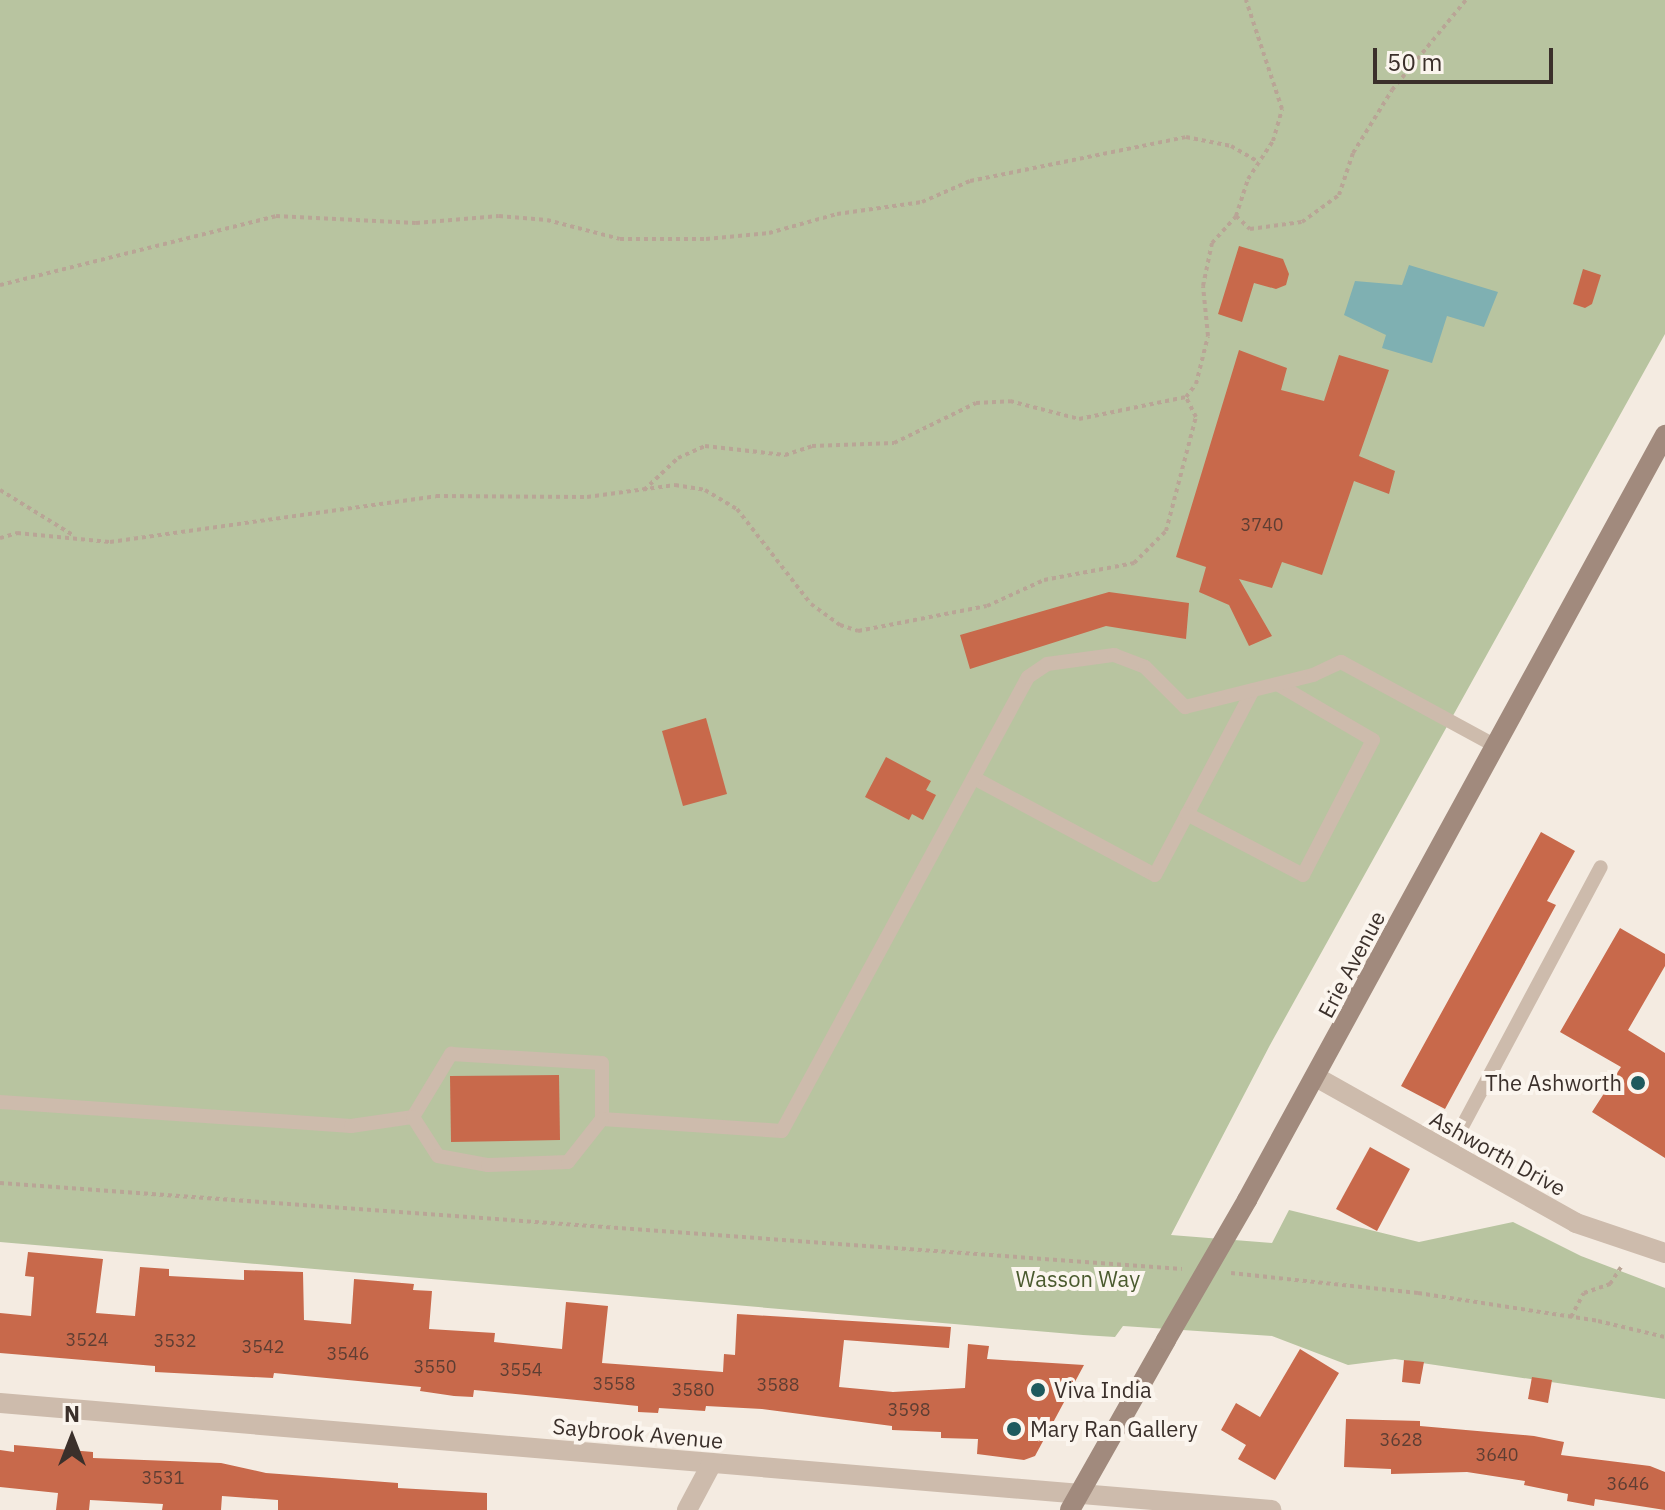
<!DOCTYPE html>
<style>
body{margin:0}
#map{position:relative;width:1665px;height:1510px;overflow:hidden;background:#f4ebe1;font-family:"IBM Plex Sans",sans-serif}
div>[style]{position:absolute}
.green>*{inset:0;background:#b8c4a0}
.water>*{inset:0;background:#7fb0b2}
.building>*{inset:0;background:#c8694b}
.path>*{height:4px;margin-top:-2px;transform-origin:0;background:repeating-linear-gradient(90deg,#b9a596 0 4px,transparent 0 8px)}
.lane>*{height:14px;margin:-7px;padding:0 7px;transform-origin:7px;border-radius:7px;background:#cdbbac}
.street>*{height:20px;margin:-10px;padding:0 10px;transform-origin:10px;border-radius:10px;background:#cdbbac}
.secondary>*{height:20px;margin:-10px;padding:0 10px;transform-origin:10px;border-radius:10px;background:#a18a7d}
.secondary-bridge>*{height:20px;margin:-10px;padding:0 10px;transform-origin:10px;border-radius:10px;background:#a18a7d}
.dots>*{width:22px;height:22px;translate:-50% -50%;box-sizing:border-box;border:4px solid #fbf5ee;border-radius:50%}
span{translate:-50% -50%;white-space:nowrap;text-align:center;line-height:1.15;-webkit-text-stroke:8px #fbf5ee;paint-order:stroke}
.number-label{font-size:18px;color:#5e3e33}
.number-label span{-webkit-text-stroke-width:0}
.street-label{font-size:22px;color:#3b302b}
.poi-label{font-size:22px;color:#3b302b}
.right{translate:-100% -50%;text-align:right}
.left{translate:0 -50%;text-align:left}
.park-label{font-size:22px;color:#4a5a2e}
.north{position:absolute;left:32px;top:1398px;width:80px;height:80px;-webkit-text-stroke:6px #fbf5ee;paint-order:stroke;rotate:0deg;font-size:22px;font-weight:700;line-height:32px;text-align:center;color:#3b302b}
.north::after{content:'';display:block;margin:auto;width:28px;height:36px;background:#3b302b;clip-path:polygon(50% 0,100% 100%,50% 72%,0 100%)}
.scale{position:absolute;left:1373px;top:48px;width:180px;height:36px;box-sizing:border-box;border:4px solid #3b302b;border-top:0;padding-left:10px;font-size:24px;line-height:28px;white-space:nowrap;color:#3b302b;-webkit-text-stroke:6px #fbf5ee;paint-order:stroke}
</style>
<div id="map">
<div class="green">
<i style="clip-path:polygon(0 0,1665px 0,1665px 334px,1270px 1045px,1171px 1235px,1272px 1243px,1289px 1210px,1419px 1242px,1513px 1222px,1581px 1256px,1665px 1288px,1665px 1399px,1395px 1359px,1348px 1365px,1272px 1336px,1123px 1326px,1115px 1337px,1083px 1335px,0 1242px)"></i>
</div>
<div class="water">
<i style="clip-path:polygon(1409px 265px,1498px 292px,1484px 327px,1447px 316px,1432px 363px,1382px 348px,1386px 335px,1344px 315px,1355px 281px,1402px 285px)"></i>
</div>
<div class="building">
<i style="clip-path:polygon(1239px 246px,1283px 259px,1289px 274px,1286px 285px,1276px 289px,1254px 283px,1242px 322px,1218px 314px)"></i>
<i style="clip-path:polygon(1583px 269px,1601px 275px,1592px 304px,1585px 308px,1573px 304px)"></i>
<i style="clip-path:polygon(1239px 350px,1287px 368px,1281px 390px,1324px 401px,1339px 355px,1389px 370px,1359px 456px,1395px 471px,1389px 494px,1354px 481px,1322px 575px,1282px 562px,1272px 588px,1239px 579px,1272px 636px,1249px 646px,1229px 605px,1199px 592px,1206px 567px,1176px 557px)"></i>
<i style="clip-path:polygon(1109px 592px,1189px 603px,1186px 639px,1106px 626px,970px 669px,960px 635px)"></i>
<i style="clip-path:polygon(706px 718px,727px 794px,683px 806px,662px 731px)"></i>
<i style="clip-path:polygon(886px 757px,931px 781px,926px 790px,936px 795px,923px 820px,912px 814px,909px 820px,865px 797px)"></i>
<i style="clip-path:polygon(1541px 832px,1575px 851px,1547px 901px,1556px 905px,1445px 1109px,1401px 1086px)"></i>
<i style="clip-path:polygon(1620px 928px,1665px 954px,1665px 966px,1628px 1030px,1665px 1053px,1665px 1158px,1592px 1112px,1621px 1067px,1560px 1032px)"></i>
<i style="clip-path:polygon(559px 1075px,560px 1140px,451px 1142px,450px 1076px)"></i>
<i style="clip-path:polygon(1370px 1147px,1410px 1169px,1377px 1231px,1336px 1209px)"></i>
<i style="clip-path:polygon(28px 1252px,103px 1259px,96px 1313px,135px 1316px,140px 1267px,169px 1269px,169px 1276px,244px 1280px,244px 1270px,303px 1272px,304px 1320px,351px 1324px,354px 1279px,414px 1284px,413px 1290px,432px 1291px,429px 1329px,495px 1333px,494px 1342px,562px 1349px,566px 1302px,608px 1306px,602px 1363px,723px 1372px,724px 1354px,735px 1355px,737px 1314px,951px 1327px,949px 1348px,844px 1340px,839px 1387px,893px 1392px,965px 1388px,968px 1344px,989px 1346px,987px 1359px,1084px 1365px,1035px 1456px,1024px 1460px,977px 1454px,978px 1439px,941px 1438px,941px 1432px,892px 1430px,892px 1426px,762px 1409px,706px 1406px,705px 1411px,659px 1408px,658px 1413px,638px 1412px,638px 1406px,474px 1390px,473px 1397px,454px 1396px,420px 1391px,421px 1387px,274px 1373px,273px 1378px,155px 1372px,155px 1366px,0 1353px,0 1313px,31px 1316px,34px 1277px,25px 1276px)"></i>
<i style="clip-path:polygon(1300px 1349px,1339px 1373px,1275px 1480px,1238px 1459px,1246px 1445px,1221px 1430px,1236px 1403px,1260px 1417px)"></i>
<i style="clip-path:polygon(1404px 1360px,1424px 1362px,1420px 1384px,1402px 1382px)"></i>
<i style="clip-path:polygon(1532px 1377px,1552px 1380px,1548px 1403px,1528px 1399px)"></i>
<i style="clip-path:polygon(1346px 1419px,1420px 1421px,1420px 1426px,1534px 1436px,1564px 1442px,1561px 1455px,1650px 1466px,1665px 1472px,1665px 1510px,1595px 1499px,1594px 1506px,1567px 1501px,1568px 1494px,1524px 1485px,1525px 1481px,1467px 1472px,1391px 1474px,1391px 1469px,1344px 1467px)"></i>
<i style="clip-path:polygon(14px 1445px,93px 1452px,93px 1458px,221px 1463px,266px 1473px,398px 1483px,398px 1488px,487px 1493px,487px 1510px,278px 1510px,278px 1500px,222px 1496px,221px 1510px,162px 1510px,163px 1504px,90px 1500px,89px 1510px,56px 1510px,58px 1493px,0 1487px,0 1450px,14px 1452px)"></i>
</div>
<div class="path">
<i style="left:1236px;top:216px;width:19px;rotate:43deg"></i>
<i style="left:1250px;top:229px;width:52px;rotate:-7.7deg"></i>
<i style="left:1302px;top:222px;width:46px;rotate:-36.1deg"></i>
<i style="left:1339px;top:195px;width:44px;rotate:-71.6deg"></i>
<i style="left:1353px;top:153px;width:74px;rotate:-58.2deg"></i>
<i style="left:1392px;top:90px;width:117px;rotate:-50.6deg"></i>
<i style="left:0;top:285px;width:284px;rotate:-14deg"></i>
<i style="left:276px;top:216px;width:140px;rotate:2.9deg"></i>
<i style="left:416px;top:223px;width:83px;rotate:-4.8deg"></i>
<i style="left:499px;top:216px;width:48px;rotate:4.8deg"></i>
<i style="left:547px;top:220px;width:75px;rotate:14.6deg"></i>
<i style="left:620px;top:239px;width:86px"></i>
<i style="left:706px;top:239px;width:63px;rotate:-5.4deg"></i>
<i style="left:769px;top:233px;width:71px;rotate:-15.6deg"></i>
<i style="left:837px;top:214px;width:86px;rotate:-8deg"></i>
<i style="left:922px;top:202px;width:52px;rotate:-23.6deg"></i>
<i style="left:970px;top:181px;width:220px;rotate:-11.5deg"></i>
<i style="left:1186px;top:137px;width:46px;rotate:11.3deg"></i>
<i style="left:1231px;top:146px;width:32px;rotate:30deg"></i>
<i style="left:0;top:490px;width:86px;rotate:31.7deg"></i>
<i style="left:644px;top:490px;width:47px;rotate:-43.3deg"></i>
<i style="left:678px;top:458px;width:30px;rotate:-24deg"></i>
<i style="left:705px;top:446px;width:81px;rotate:6.4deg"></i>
<i style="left:785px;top:455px;width:28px;rotate:-18deg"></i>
<i style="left:812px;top:446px;width:82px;rotate:-2.1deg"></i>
<i style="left:894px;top:443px;width:91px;rotate:-26deg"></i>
<i style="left:976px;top:403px;width:34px;rotate:-3deg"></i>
<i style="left:1010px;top:401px;width:71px;rotate:14.6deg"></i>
<i style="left:1079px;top:419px;width:109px;rotate:-11.6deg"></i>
<i style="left:1186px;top:397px;width:16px;rotate:-52deg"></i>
<i style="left:1196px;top:384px;width:49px;rotate:-76deg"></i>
<i style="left:1208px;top:336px;width:50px;rotate:-95.7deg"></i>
<i style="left:1203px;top:286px;width:44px;rotate:-78.2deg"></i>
<i style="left:1212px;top:243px;width:36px;rotate:-48deg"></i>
<i style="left:1236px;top:216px;width:39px;rotate:-72deg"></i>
<i style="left:1248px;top:179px;width:45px;rotate:-56.7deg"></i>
<i style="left:1273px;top:141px;width:33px;rotate:-74deg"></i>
<i style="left:1282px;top:109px;width:115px;rotate:-108.3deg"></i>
<i style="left:0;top:538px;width:18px;rotate:-16deg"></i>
<i style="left:17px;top:533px;width:93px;rotate:5.5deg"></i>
<i style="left:110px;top:542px;width:329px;rotate:-8deg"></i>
<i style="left:436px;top:496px;width:151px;rotate:0.4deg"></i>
<i style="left:587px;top:497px;width:89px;rotate:-7.8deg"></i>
<i style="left:675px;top:485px;width:30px;rotate:9deg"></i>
<i style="left:705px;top:490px;width:37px;rotate:31deg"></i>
<i style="left:737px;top:509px;width:120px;rotate:52.1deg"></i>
<i style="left:811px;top:604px;width:36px;rotate:36deg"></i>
<i style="left:840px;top:625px;width:19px;rotate:18deg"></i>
<i style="left:858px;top:631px;width:131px;rotate:-11deg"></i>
<i style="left:987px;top:606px;width:63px;rotate:-24.5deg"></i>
<i style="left:1044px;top:580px;width:92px;rotate:-10.7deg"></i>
<i style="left:1134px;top:563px;width:45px;rotate:-45deg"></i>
<i style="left:1166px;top:531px;width:118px;rotate:-75.3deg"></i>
<i style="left:1196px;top:417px;width:22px;rotate:-117deg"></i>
<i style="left:0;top:1183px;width:1185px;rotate:4.16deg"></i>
<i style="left:1231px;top:1273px;width:188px;rotate:6.1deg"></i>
<i style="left:1418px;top:1293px;width:182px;rotate:8.8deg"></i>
<i style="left:1598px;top:1321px;width:69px;rotate:13.4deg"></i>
<i style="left:1571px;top:1317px;width:27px;rotate:-62deg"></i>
<i style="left:1584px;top:1293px;width:28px;rotate:-19deg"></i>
<i style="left:1610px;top:1284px;width:20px;rotate:-57deg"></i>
</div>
<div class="lane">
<i style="left:974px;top:778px;width:205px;rotate:28.2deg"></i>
<i style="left:1155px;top:875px;width:209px;rotate:-62.1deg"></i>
<i style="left:1187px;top:814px;width:131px;rotate:27.7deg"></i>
<i style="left:1303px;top:875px;width:152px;rotate:-62.6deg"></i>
<i style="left:1373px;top:740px;width:111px;rotate:-149.7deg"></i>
<i style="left:0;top:1102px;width:352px;rotate:3.9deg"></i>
<i style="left:351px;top:1126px;width:63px;rotate:-8.3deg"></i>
<i style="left:413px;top:1117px;width:74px;rotate:-58.9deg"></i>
<i style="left:451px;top:1054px;width:151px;rotate:3.4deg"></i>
<i style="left:602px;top:1063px;width:56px;rotate:90deg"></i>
<i style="left:602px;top:1119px;width:180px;rotate:3.8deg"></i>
<i style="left:782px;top:1131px;width:516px;rotate:-61.55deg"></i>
<i style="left:1028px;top:677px;width:23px;rotate:-34deg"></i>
<i style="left:1047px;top:664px;width:68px;rotate:-7.7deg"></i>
<i style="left:1114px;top:655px;width:33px;rotate:21deg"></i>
<i style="left:1145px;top:667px;width:57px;rotate:45deg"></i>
<i style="left:1185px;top:707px;width:132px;rotate:-14deg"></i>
<i style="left:1313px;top:675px;width:31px;rotate:-25deg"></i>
<i style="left:1341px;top:662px;width:176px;rotate:28.5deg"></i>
<i style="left:413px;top:1117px;width:46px;rotate:57.3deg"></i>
<i style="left:438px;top:1156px;width:51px;rotate:10.2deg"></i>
<i style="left:488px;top:1165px;width:80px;rotate:-2.1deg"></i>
<i style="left:568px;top:1162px;width:55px;rotate:-51.7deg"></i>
<i style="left:1448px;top:1153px;width:324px;rotate:-61.9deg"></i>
</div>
<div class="street">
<i style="left:1316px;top:1077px;width:298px;rotate:29.3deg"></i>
<i style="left:1576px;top:1223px;width:94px;rotate:18.6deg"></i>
<i style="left:0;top:1403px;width:1276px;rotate:4.81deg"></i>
<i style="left:687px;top:1510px;width:53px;rotate:-62deg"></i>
</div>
<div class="secondary">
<i style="left:1247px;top:1200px;width:872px;rotate:-61.35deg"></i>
<i style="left:1070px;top:1510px;width:195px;rotate:-60.5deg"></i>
</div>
<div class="secondary-bridge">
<i style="left:1166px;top:1340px;width:162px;rotate:-59.9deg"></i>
</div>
<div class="dots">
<i style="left:1638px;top:1083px;background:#1f5a5e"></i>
<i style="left:1038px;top:1390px;background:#1f5a5e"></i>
<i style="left:1014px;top:1429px;background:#1f5a5e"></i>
</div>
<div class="number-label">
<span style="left:1262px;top:525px">3740</span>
<span style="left:87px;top:1340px">3524</span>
<span style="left:175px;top:1341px">3532</span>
<span style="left:263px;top:1347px">3542</span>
<span style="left:348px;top:1354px">3546</span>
<span style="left:435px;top:1367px">3550</span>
<span style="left:521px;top:1370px">3554</span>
<span style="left:614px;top:1384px">3558</span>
<span style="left:778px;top:1385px">3588</span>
<span style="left:693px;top:1390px">3580</span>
<span style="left:909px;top:1410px">3598</span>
<span style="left:1401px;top:1440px">3628</span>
<span style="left:1497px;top:1455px">3640</span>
<span style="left:163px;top:1478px">3531</span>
<span style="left:1628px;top:1484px">3646</span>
</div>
<div class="street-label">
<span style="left:1351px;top:964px;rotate:-62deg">Erie Avenue</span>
<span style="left:1498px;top:1153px;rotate:29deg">Ashworth Drive</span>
<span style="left:638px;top:1433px;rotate:5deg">Saybrook Avenue</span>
</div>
<div class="poi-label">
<span class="right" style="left:1622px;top:1083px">The Ashworth</span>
<span class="left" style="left:1054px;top:1390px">Viva India</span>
<span class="left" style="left:1030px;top:1429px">Mary Ran Gallery</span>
</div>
<div class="park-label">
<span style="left:1078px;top:1279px">Wasson Way</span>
</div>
<div class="north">N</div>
<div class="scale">50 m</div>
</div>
